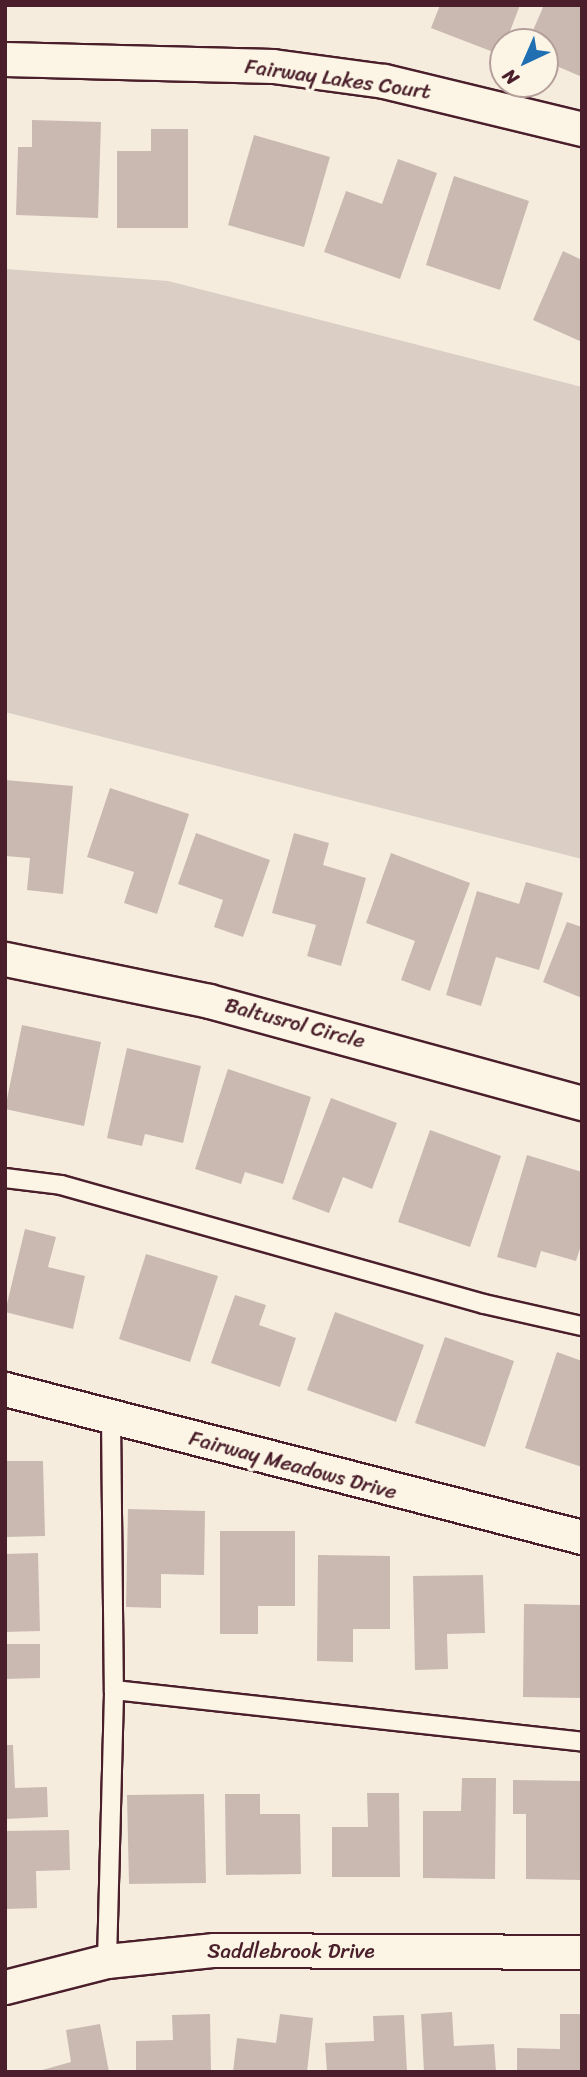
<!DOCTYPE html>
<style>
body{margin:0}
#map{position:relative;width:587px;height:2077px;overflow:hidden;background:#f5ecde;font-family:Sriracha,sans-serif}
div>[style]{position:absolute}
.green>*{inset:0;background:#dbcec4}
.building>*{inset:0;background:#cab9b1}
.roads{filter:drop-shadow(2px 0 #4a1f2b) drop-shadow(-2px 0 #4a1f2b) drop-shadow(0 2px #4a1f2b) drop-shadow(0 -2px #4a1f2b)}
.lane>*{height:18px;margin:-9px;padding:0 9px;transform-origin:9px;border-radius:9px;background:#fcf5e5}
.street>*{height:33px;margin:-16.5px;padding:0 16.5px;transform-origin:16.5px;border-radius:16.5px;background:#fcf5e5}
span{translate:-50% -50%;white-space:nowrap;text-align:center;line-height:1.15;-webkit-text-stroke:7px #fcf5e5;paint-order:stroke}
.street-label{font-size:21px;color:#4a1f2b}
.frame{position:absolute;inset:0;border:7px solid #4a1f2b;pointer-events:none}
.north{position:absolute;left:489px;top:28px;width:70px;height:70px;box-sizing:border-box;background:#fcf5e5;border:2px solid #b59f9b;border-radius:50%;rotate:224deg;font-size:19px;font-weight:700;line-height:28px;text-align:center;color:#4a1f2b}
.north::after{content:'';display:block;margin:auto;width:24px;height:32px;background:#1f6fb2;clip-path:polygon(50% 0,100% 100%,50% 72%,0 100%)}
</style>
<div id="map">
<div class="green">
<i style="clip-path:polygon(5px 269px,168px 281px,582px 387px,582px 859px,5px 712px)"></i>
</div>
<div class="building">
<i style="clip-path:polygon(440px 5px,520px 5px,501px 55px,431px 28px)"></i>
<i style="clip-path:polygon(544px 5px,582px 5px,582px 77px,545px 61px,545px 42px,528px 42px)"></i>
<i style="clip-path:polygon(32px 120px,101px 122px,98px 218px,16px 215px,18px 147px,32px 147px)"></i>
<i style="clip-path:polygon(151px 129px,188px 129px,188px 228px,117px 228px,117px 151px,151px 151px)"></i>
<i style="clip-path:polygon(254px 135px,330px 157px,304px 247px,228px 225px)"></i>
<i style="clip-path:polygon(398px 159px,437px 173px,400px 279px,324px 252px,346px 191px,382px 204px)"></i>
<i style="clip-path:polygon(454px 176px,529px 201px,500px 290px,426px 265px)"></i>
<i style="clip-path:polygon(563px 251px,582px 260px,582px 342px,533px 320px)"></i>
<i style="clip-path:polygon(5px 780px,73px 786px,63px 894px,27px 890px,30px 858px,5px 856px)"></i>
<i style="clip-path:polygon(110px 788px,189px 814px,157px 914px,124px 903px,134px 872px,87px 857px)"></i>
<i style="clip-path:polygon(196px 833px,270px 860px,243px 937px,214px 927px,223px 900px,178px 884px)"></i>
<i style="clip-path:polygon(294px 833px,329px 843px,323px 865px,366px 878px,341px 966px,307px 956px,316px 925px,272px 913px)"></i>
<i style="clip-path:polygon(391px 853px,470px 883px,430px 991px,401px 980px,415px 941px,366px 923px)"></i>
<i style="clip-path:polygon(526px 882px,563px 893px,539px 970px,496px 957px,481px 1006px,446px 995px,477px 891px,519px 904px)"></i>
<i style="clip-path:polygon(567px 922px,582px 927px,582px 998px,543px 982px)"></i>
<i style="clip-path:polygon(22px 1025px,101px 1042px,84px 1126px,5px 1109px)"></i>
<i style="clip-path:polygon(127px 1048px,201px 1066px,183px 1143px,145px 1134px,142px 1146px,107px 1138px)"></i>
<i style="clip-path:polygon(228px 1069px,311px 1097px,283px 1184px,245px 1172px,241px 1184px,195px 1169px)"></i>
<i style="clip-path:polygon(331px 1098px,397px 1123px,372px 1189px,343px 1177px,329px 1213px,292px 1199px)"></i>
<i style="clip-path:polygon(430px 1130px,501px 1156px,470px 1247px,398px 1222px)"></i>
<i style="clip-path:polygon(527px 1155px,582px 1172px,582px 1242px,576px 1261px,541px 1251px,536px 1268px,497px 1257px)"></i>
<i style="clip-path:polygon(25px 1229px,56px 1237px,48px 1267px,85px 1276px,73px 1329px,5px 1312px)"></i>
<i style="clip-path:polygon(146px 1254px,218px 1276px,190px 1362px,119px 1339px)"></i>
<i style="clip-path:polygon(235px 1295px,266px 1305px,259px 1325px,296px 1338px,280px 1387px,211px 1363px)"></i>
<i style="clip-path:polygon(335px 1312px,424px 1345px,396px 1422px,307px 1390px)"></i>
<i style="clip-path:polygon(445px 1337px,514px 1361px,485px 1447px,415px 1423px)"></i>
<i style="clip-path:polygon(557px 1352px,582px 1361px,582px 1467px,525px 1448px)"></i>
<i style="clip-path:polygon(5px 1461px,43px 1461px,45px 1536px,5px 1537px)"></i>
<i style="clip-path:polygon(128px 1509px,205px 1511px,204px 1575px,161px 1574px,161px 1608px,126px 1607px)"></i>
<i style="clip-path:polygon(220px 1531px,295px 1531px,295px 1606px,258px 1606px,258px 1634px,220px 1634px)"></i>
<i style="clip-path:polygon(38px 1553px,40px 1631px,5px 1632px,5px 1554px)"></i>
<i style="clip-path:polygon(318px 1555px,390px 1556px,390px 1629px,353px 1629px,353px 1662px,317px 1661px)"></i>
<i style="clip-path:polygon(483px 1575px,485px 1633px,447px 1634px,448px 1669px,415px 1670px,413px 1576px)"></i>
<i style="clip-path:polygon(524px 1604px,582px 1605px,582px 1698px,523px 1697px)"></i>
<i style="clip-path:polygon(5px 1644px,40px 1644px,40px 1678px,5px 1679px)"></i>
<i style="clip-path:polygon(5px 1745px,13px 1745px,15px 1788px,47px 1787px,48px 1817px,5px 1819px)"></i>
<i style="clip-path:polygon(462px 1778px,496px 1778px,495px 1879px,423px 1878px,423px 1811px,461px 1811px)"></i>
<i style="clip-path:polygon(513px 1780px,582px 1781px,582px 1880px,526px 1879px,526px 1814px,513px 1814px)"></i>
<i style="clip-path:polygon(367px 1793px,399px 1793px,400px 1877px,332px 1877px,332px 1827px,368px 1827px)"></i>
<i style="clip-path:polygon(204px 1794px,206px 1883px,129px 1884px,127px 1795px)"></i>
<i style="clip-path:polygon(225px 1794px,260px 1794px,260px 1814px,300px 1814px,301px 1874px,226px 1875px)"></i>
<i style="clip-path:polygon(69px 1830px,70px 1870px,36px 1871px,37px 1908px,5px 1909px,5px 1831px)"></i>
<i style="clip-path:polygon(452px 2012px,454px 2046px,494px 2044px,496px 2072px,424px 2072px,421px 2014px)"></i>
<i style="clip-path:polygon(210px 2014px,211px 2072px,136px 2072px,136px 2041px,173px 2040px,172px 2015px)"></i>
<i style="clip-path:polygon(280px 2014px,313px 2018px,307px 2072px,233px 2072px,237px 2038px,276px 2043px)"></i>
<i style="clip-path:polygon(560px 2014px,582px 2014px,582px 2072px,517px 2072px,517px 2048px,560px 2049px)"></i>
<i style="clip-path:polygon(404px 2015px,407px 2072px,327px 2072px,325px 2043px,374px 2041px,373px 2016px)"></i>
<i style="clip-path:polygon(100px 2024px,109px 2072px,35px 2072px,71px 2062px,66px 2030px)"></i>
</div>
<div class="roads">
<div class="lane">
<i style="left:5px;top:1178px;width:56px;rotate:7.1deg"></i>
<i style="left:61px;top:1185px;width:439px;rotate:15.7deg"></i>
<i style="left:484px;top:1304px;width:100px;rotate:12.7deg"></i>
<i style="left:111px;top:1417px;width:273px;rotate:89.4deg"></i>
<i style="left:114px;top:1690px;width:471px;rotate:6.3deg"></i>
<i style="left:107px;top:1961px;width:271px;rotate:-88.5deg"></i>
</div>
<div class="street">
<i style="left:5px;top:59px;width:268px;rotate:1.5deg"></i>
<i style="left:273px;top:66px;width:112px;rotate:7.7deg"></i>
<i style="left:384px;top:81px;width:204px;rotate:13.6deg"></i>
<i style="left:5px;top:959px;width:208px;rotate:11.6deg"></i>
<i style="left:209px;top:1001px;width:387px;rotate:15.3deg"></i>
<i style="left:5px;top:1389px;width:596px;rotate:14.39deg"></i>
<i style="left:5px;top:1987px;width:105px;rotate:-14.3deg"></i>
<i style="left:107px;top:1961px;width:108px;rotate:-5.9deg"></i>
<i style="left:214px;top:1950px;width:368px;rotate:0.3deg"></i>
</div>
</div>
<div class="street-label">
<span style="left:338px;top:79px;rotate:8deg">Fairway Lakes Court</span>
<span style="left:295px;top:1023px;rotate:15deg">Baltusrol Circle</span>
<span style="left:293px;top:1465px;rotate:15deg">Fairway Meadows Drive</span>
<span style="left:291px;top:1951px">Saddlebrook Drive</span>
</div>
<div class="frame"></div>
<div class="north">N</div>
</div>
